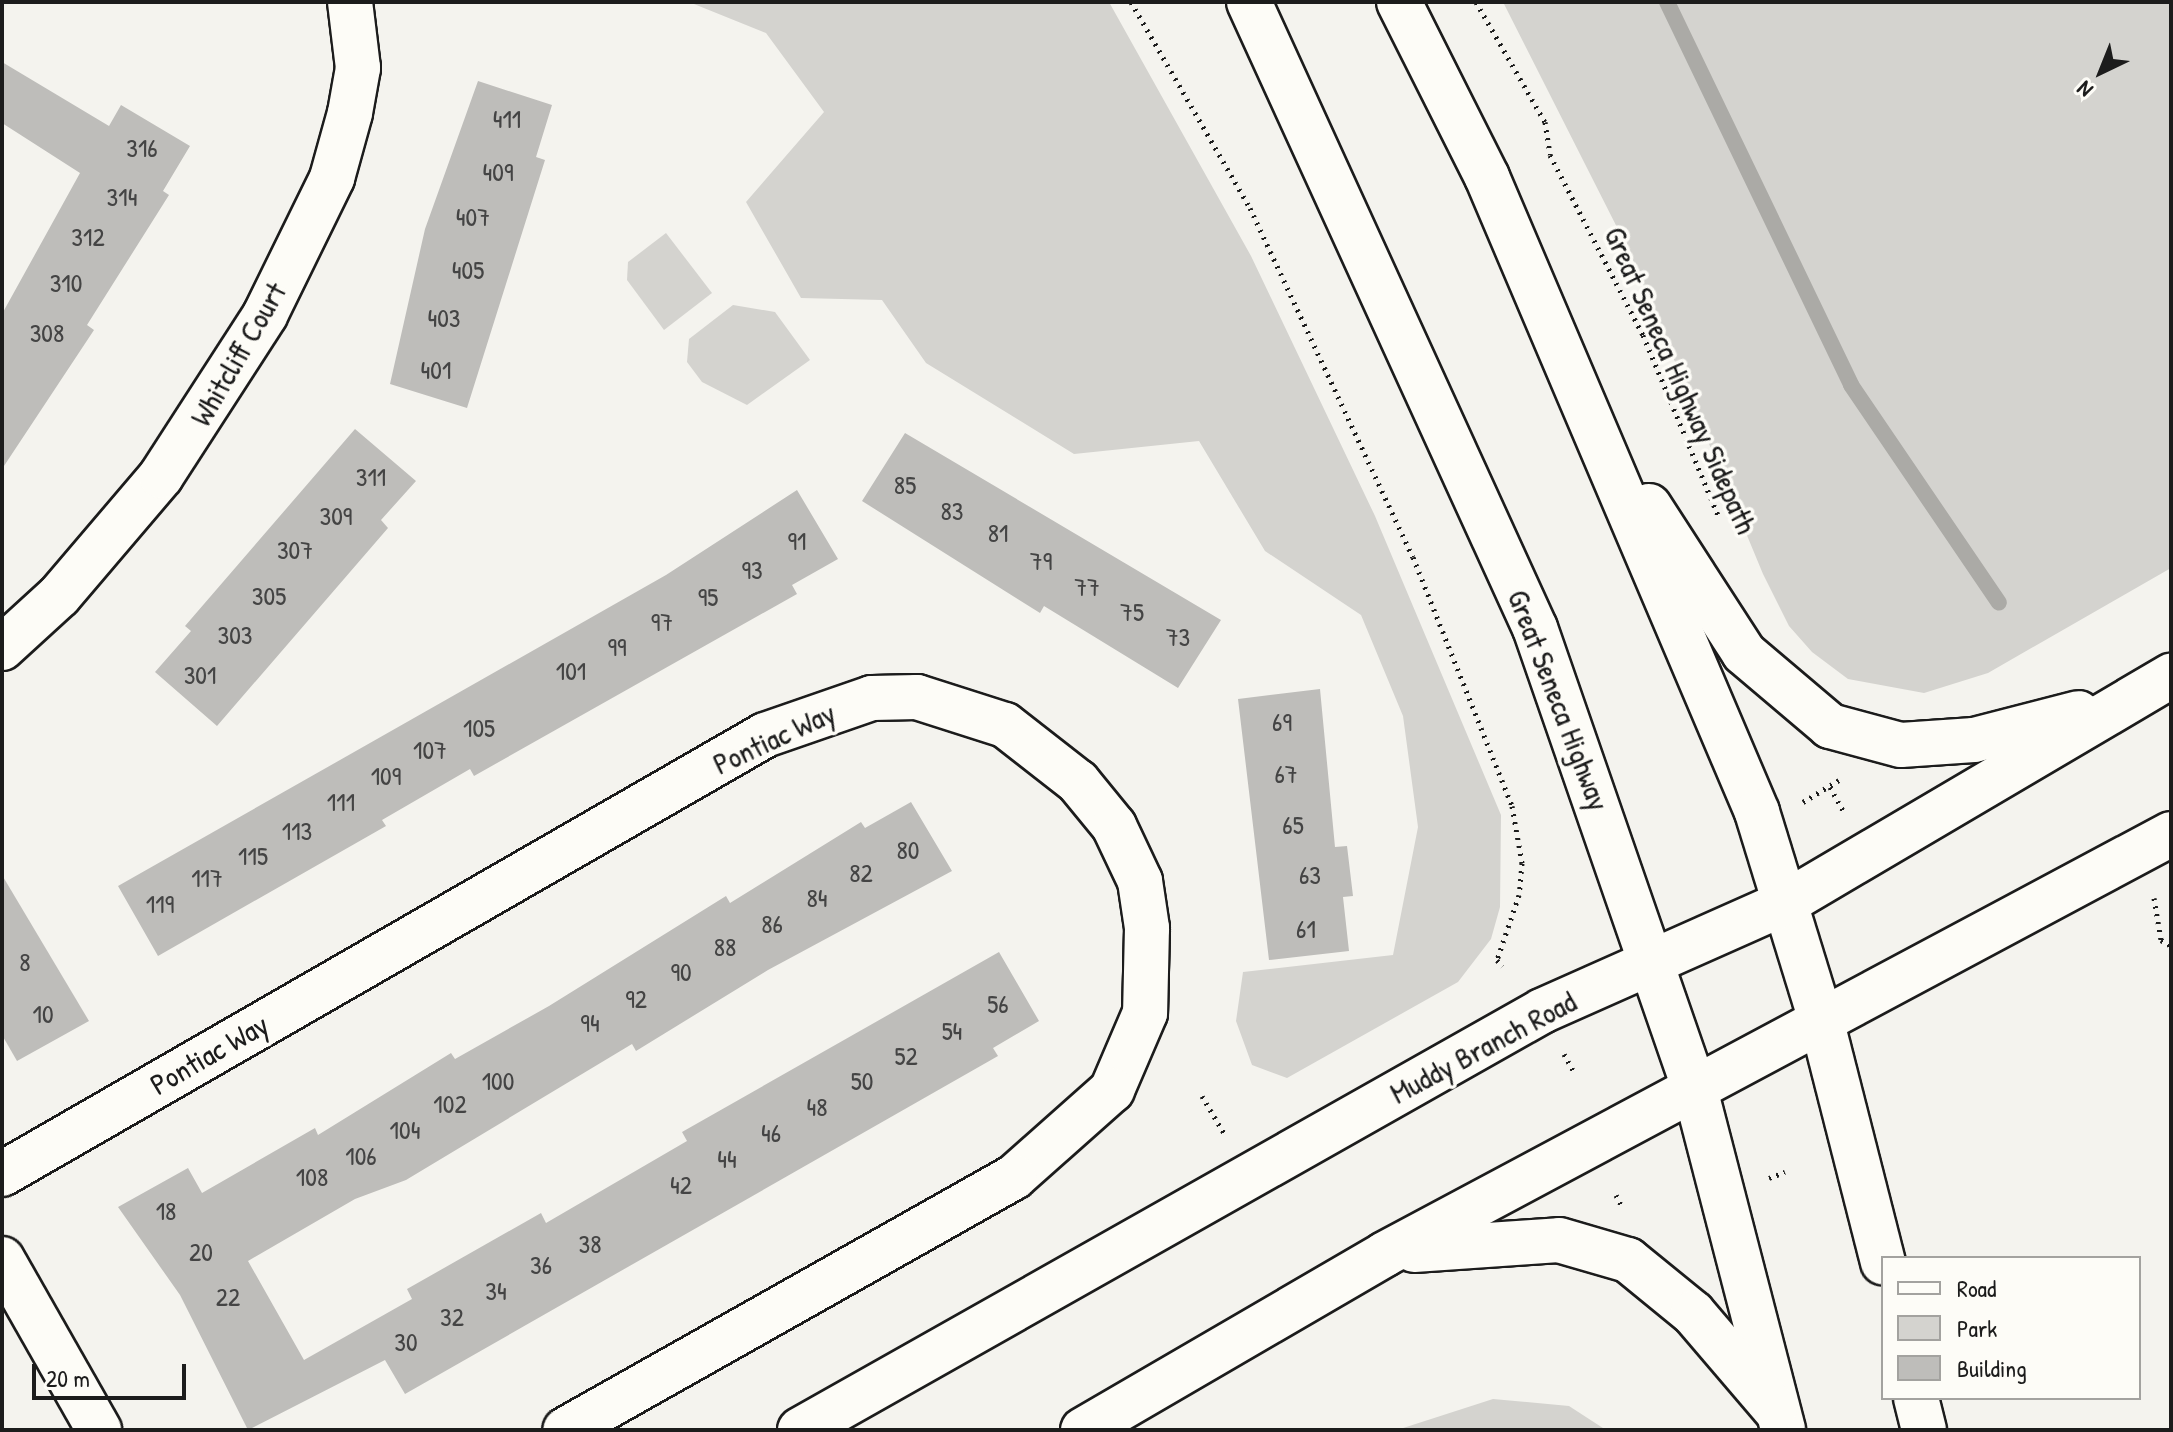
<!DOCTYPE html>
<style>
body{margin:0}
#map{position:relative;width:2173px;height:1432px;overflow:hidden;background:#f4f3ee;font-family:"Patrick Hand",sans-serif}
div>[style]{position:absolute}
.green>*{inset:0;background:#d4d3cf}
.stream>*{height:16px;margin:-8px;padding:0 8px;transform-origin:8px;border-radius:8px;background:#abaaa6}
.building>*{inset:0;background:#bebdba}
.path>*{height:5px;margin-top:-2.5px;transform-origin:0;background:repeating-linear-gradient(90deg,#1c1c1c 0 2px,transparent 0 8px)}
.roads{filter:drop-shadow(2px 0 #1c1c1c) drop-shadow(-2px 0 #1c1c1c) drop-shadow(0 2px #1c1c1c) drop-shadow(0 -2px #1c1c1c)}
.minor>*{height:44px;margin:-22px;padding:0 22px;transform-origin:22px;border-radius:22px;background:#fdfcf7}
.major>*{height:44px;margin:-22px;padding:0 22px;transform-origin:22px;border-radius:22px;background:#fdfcf7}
span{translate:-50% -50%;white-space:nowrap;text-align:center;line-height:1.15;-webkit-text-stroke:7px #fdfcf7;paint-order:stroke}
.number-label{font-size:26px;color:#444}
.number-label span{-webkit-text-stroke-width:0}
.street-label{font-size:30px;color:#1c1c1c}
.frame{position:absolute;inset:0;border:4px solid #1c1c1c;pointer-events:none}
.legend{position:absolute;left:1881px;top:1256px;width:260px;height:144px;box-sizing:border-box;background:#fdfcf7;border:2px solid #a3a29f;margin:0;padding:10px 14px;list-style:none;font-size:24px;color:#1c1c1c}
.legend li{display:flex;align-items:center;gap:16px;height:40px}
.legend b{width:40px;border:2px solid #a3a29f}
.north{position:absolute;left:2061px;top:32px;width:80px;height:80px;-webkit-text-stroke:6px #fdfcf7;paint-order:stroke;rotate:223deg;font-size:22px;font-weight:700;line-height:32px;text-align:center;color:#1c1c1c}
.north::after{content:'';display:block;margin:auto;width:28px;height:36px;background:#1c1c1c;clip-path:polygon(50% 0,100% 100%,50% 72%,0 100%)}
.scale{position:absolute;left:32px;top:1364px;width:154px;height:36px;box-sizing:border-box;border:4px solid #1c1c1c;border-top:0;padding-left:10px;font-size:24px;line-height:28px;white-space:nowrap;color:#1c1c1c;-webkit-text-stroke:6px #fdfcf7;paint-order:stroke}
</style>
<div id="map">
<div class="green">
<i style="clip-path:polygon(689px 2px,1109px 2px,1251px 256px,1375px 516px,1501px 815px,1500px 907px,1491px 939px,1458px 982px,1287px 1078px,1252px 1065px,1236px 1021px,1243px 972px,1393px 955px,1418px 827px,1403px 716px,1361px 615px,1265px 551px,1199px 441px,1074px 454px,926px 363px,882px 300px,801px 298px,746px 202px,824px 112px,766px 33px)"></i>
<i style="clip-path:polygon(1503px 2px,2171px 2px,2171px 568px,1988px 673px,1924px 693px,1848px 679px,1812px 652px,1789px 626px,1763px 574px,1629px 251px)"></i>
<i style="clip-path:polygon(666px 233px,712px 293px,664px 330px,627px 280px,628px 262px)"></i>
<i style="clip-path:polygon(733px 305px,775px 312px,810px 360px,747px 405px,702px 382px,687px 362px,689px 339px)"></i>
<i style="clip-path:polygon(1493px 1399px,1569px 1406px,1606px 1430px,1397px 1430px)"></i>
</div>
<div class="stream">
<i style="left:1667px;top:2px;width:425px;rotate:64.3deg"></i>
<i style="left:1851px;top:385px;width:263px;rotate:55.8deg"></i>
</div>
<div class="building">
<i style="clip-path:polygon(2px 62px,109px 126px,121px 105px,190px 146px,163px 191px,169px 195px,87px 325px,94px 330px,2px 469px,2px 314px,80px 173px,2px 123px)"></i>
<i style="clip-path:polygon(478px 81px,552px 105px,536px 157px,545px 160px,467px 408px,390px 384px,425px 229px)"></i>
<i style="clip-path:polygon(355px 429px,416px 481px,381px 520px,388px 528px,217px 726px,155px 672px,191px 631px,185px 626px)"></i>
<i style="clip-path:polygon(905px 433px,1221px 620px,1178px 688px,1044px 606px,1040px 613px,862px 501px)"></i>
<i style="clip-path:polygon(797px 490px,838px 559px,792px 585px,797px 594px,474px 776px,470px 769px,382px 820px,386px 826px,158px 956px,118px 886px,666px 575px)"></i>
<i style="clip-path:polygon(1320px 689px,1335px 847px,1347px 846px,1353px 896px,1343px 897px,1349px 951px,1269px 960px,1238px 699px)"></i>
<i style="clip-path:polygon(911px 802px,952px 871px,768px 970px,636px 1051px,632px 1044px,406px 1180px,355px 1199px,248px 1261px,304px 1360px,412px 1299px,407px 1289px,541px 1213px,546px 1223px,687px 1141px,682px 1132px,999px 952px,1039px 1021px,993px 1048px,998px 1056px,405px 1394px,385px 1360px,248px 1430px,180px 1295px,118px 1207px,188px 1168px,202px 1193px,315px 1128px,318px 1135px,451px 1053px,455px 1059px,549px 1006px,726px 896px,730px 903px,861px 822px,865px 828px)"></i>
<i style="clip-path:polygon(2px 875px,89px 1021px,17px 1061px,2px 1035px)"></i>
</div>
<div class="path">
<i style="left:1131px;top:2px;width:238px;rotate:60deg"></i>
<i style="left:1250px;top:208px;width:385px;rotate:65deg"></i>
<i style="left:1413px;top:557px;width:268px;rotate:68.3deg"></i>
<i style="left:1512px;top:806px;width:58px;rotate:80deg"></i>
<i style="left:1522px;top:863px;width:32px;rotate:95deg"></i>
<i style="left:1519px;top:895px;width:69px;rotate:108.7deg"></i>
<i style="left:1497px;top:960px;width:8px;rotate:50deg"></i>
<i style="left:1476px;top:2px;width:138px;rotate:60.1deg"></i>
<i style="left:1545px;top:122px;width:33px;rotate:81deg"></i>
<i style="left:1550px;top:155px;width:203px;rotate:62.7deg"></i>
<i style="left:1643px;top:335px;width:198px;rotate:67.4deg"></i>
<i style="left:1830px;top:787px;width:31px;rotate:61deg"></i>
<i style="left:1803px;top:802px;width:42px;rotate:-31.4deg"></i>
<i style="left:2154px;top:898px;width:43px;rotate:80.5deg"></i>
<i style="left:2161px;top:940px;width:12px;rotate:31deg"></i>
<i style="left:1564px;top:1054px;width:23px;rotate:61deg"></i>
<i style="left:1202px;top:1096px;width:43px;rotate:59.3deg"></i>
<i style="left:1769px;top:1178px;width:17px;rotate:-21deg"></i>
<i style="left:1616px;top:1195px;width:13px;rotate:63deg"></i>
</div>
<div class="roads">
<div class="minor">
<i style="left:2px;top:648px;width:77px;rotate:-42.4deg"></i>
<i style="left:59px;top:596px;width:157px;rotate:-49.6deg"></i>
<i style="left:161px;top:476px;width:192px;rotate:-57.1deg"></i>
<i style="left:265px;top:315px;width:153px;rotate:-63.9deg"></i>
<i style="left:332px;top:178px;width:67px;rotate:-74.5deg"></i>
<i style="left:350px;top:113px;width:46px;rotate:-79.9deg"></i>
<i style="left:358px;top:68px;width:66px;rotate:-96.9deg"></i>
<i style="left:2px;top:1174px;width:880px;rotate:-29.91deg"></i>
<i style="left:765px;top:735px;width:113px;rotate:-19.1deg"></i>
<i style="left:872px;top:698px;width:45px;rotate:-1.3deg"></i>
<i style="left:917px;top:697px;width:92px;rotate:17.7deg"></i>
<i style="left:1005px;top:725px;width:93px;rotate:38deg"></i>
<i style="left:1078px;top:782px;width:57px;rotate:50.7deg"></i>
<i style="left:1114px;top:826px;width:61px;rotate:64.7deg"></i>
<i style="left:1140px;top:881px;width:48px;rotate:81.5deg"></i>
<i style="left:1147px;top:928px;width:85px;rotate:91.3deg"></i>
<i style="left:1145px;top:1013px;width:84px;rotate:113.2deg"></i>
<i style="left:1112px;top:1090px;width:131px;rotate:138.4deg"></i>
<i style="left:1014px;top:1177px;width:515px;rotate:150.6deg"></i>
<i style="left:2px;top:1259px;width:197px;rotate:60.4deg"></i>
</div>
<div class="major">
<i style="left:1249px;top:2px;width:688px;rotate:65.45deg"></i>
<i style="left:1535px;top:628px;width:488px;rotate:70.9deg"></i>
<i style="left:1695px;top:1089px;width:352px;rotate:75.5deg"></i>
<i style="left:1399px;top:2px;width:196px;rotate:63.3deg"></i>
<i style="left:1487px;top:177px;width:690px;rotate:66.96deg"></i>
<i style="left:1757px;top:812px;width:221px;rotate:72.9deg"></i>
<i style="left:1822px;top:1023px;width:247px;rotate:75.7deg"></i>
<i style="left:1649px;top:506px;width:175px;rotate:57.1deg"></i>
<i style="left:1744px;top:653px;width:113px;rotate:40.3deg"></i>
<i style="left:1830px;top:726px;width:73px;rotate:15deg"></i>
<i style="left:1901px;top:745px;width:73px;rotate:-3.9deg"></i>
<i style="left:1974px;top:740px;width:108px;rotate:-14.4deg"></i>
<i style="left:1414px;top:1250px;width:145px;rotate:-3.9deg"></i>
<i style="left:1559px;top:1240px;width:72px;rotate:16.2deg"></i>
<i style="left:1628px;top:1260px;width:84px;rotate:39.2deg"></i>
<i style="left:1693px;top:1313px;width:126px;rotate:49.5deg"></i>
<i style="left:1916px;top:1398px;width:33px;rotate:76deg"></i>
<i style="left:800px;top:1430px;width:852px;rotate:-29.45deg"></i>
<i style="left:1542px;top:1011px;width:268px;rotate:-24deg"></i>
<i style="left:1787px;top:902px;width:446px;rotate:-30.5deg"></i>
<i style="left:1083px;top:1430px;width:350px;rotate:-30.2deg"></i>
<i style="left:1385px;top:1254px;width:891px;rotate:-28.12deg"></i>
</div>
</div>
<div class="number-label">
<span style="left:507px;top:119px">411</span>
<span style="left:142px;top:148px">316</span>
<span style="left:498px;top:172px">409</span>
<span style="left:122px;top:197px">314</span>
<span style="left:473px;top:217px">407</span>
<span style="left:88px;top:237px">312</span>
<span style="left:468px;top:270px">405</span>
<span style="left:66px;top:283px">310</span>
<span style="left:444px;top:318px">403</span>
<span style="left:47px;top:333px">308</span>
<span style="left:436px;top:370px">401</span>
<span style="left:371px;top:477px">311</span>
<span style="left:905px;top:485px">85</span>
<span style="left:952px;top:511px">83</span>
<span style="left:336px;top:516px">309</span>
<span style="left:998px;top:533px">81</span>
<span style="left:797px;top:541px">91</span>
<span style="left:295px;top:550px">307</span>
<span style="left:1041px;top:561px">79</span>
<span style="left:752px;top:570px">93</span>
<span style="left:1087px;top:587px">77</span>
<span style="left:269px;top:596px">305</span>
<span style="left:708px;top:597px">95</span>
<span style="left:1132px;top:612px">75</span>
<span style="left:662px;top:622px">97</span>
<span style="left:235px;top:635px">303</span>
<span style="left:1178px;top:637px">73</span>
<span style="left:617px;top:647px">99</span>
<span style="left:571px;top:671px">101</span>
<span style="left:200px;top:675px">301</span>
<span style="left:1282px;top:722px">69</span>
<span style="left:479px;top:728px">105</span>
<span style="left:430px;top:750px">107</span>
<span style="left:1286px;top:774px">67</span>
<span style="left:386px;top:776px">109</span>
<span style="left:341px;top:802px">111</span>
<span style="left:1293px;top:825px">65</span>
<span style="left:297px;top:831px">113</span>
<span style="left:908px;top:850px">80</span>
<span style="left:253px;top:856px">115</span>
<span style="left:861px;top:873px">82</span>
<span style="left:1310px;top:875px">63</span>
<span style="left:207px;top:878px">117</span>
<span style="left:817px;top:898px">84</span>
<span style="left:160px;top:904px">119</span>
<span style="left:772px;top:924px">86</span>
<span style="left:1306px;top:929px">61</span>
<span style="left:725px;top:947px">88</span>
<span style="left:25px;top:962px">8</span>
<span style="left:681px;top:972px">90</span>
<span style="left:636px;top:999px">92</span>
<span style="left:998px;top:1004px">56</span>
<span style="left:43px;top:1014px">10</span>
<span style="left:590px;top:1023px">94</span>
<span style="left:952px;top:1031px">54</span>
<span style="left:906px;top:1056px">52</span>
<span style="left:498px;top:1081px">100</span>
<span style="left:862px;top:1081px">50</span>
<span style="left:450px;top:1104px">102</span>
<span style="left:817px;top:1107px">48</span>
<span style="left:405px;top:1130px">104</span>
<span style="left:771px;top:1133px">46</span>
<span style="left:361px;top:1156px">106</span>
<span style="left:727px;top:1159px">44</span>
<span style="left:312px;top:1177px">108</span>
<span style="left:681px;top:1185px">42</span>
<span style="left:166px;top:1211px">18</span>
<span style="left:590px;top:1244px">38</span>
<span style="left:201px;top:1252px">20</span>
<span style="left:541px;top:1265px">36</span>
<span style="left:496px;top:1291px">34</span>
<span style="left:228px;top:1297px">22</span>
<span style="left:452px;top:1317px">32</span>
<span style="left:406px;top:1342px">30</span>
</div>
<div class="street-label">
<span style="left:238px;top:354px;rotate:-60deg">Whitcliff Court</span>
<span style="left:1681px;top:380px;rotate:66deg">Great Seneca Highway Sidepath</span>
<span style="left:1559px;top:700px;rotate:69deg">Great Seneca Highway</span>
<span style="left:774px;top:738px;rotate:-25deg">Pontiac Way</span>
<span style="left:1483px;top:1047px;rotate:-28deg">Muddy Branch Road</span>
<span style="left:209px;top:1054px;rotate:-30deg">Pontiac Way</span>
</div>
<div class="frame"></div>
<ul class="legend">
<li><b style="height:10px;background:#fdfcf7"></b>Road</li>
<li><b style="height:22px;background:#d4d3cf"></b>Park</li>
<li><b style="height:22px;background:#bebdba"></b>Building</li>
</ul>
<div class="north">N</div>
<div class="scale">20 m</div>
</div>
